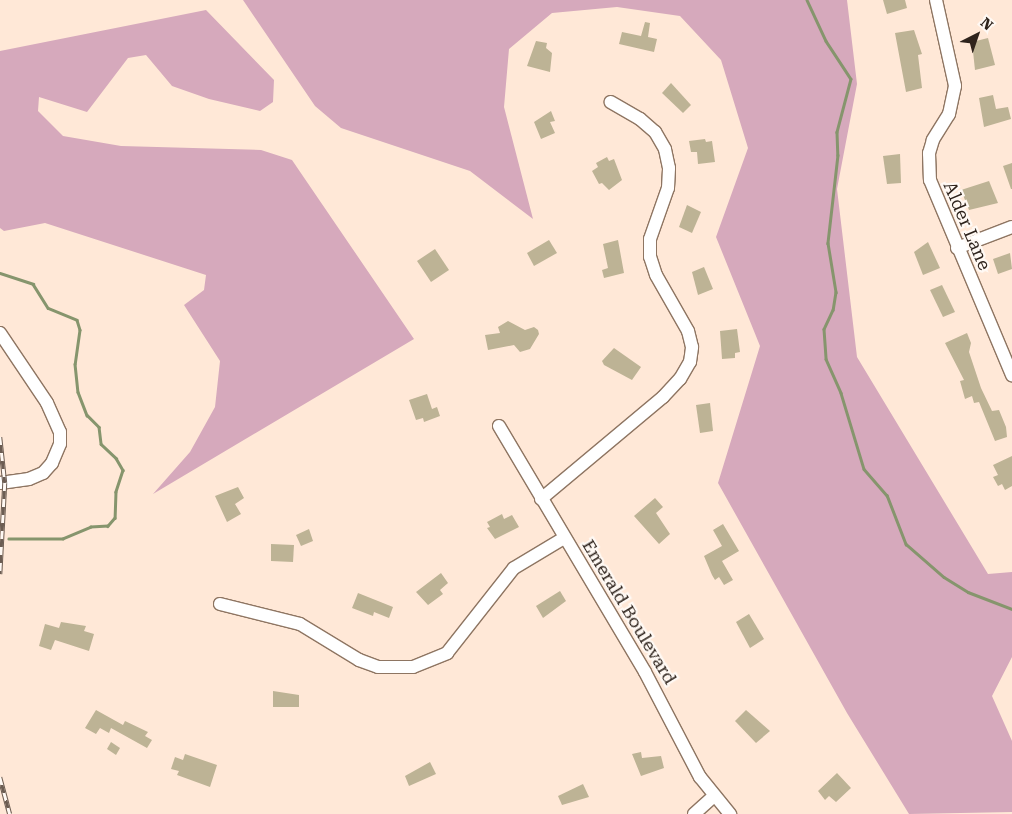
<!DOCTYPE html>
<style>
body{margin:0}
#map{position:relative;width:1012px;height:814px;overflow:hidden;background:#ffe8d7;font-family:"Roboto Serif",serif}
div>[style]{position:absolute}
.forest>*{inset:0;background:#d6a9bc}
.stream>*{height:2.5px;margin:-1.25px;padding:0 1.25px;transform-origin:1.25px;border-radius:1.25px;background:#86956d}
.building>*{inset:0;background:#bdb395}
.roads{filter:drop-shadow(1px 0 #8e7562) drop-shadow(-1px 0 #8e7562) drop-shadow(0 1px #8e7562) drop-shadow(0 -1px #8e7562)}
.minor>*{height:12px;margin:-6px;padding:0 6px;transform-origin:6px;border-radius:6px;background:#fff}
.rail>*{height:4.5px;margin-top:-2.25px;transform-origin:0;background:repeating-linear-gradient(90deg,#fff9f4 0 8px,#6c5d53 0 16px);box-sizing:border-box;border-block:1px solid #6c5d53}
span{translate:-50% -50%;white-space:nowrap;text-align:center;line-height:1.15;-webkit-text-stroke:4.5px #fff9f4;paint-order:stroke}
.street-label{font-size:18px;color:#2e231c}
.north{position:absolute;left:952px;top:10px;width:50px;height:50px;-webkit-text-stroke:4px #fff9f4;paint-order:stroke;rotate:41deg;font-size:14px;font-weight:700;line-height:20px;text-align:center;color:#2e231c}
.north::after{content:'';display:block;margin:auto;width:18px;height:22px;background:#2e231c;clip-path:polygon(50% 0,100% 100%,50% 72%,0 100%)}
</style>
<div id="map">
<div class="forest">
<i style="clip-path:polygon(243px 0,847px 0,857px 84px,837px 189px,857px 357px,988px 574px,1012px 572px,1012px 657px,992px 696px,1012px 741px,1012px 812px,909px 814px,847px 713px,718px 483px,760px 346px,716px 237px,748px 148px,721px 60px,680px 16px,617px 7px,552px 13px,509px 49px,504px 107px,533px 219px,470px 171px,341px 128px,315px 106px)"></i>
<i style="clip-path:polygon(206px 10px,274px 80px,273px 102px,260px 111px,209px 99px,172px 86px,146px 55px,128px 58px,87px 112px,39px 97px,38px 111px,63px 136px,121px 146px,261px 150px,292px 160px,414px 339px,153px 494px,190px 452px,215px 407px,220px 361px,184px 305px,204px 290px,206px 275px,45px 223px,4px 231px,0 228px,0 51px)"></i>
</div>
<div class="stream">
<i style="left:807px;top:0;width:45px;rotate:65.1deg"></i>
<i style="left:826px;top:41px;width:45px;rotate:56.7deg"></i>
<i style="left:851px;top:79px;width:55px;rotate:104.8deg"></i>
<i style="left:837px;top:132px;width:23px;rotate:88deg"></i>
<i style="left:838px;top:155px;width:89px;rotate:96.5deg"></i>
<i style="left:828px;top:243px;width:50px;rotate:80.7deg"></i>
<i style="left:836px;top:292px;width:18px;rotate:99deg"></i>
<i style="left:833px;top:310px;width:21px;rotate:115deg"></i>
<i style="left:824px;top:329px;width:30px;rotate:86deg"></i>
<i style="left:826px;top:359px;width:37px;rotate:66deg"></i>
<i style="left:841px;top:393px;width:79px;rotate:73.2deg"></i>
<i style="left:864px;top:469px;width:35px;rotate:49deg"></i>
<i style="left:887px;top:495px;width:53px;rotate:68.8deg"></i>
<i style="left:906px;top:544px;width:50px;rotate:41deg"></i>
<i style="left:944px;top:577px;width:28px;rotate:32deg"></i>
<i style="left:968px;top:592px;width:47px;rotate:21.1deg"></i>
<i style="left:0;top:273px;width:35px;rotate:18deg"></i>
<i style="left:33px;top:284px;width:28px;rotate:58deg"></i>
<i style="left:48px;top:308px;width:31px;rotate:22deg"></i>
<i style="left:77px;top:320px;width:10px;rotate:73deg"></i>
<i style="left:80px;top:330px;width:34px;rotate:98deg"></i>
<i style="left:75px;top:364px;width:28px;rotate:84deg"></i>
<i style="left:78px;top:392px;width:25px;rotate:69deg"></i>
<i style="left:87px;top:415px;width:17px;rotate:45deg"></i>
<i style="left:99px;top:427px;width:17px;rotate:83deg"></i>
<i style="left:101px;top:444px;width:21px;rotate:43deg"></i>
<i style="left:116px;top:458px;width:14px;rotate:60deg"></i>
<i style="left:123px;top:470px;width:23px;rotate:108deg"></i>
<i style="left:116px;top:492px;width:26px;rotate:92deg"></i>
<i style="left:115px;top:518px;width:11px;rotate:131deg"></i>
<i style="left:108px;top:526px;width:17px;rotate:177deg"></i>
<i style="left:91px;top:527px;width:30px;rotate:157deg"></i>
<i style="left:63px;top:539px;width:54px;rotate:180deg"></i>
</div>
<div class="building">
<i style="clip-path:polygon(883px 0,905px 0,907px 8px,887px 14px)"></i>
<i style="clip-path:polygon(645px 22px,650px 23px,648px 37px,657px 39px,654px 52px,619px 44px,622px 32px,641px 36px)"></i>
<i style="clip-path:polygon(914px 30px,922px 54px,918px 55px,922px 88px,906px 92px,895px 33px)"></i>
<i style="clip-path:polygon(988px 38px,995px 65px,975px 70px,972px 42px)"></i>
<i style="clip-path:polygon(536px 41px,547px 43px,546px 48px,552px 53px,550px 72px,527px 66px)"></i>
<i style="clip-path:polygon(671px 83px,691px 105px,683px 113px,662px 93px)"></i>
<i style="clip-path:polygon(993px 95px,996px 109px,1008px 107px,1011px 119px,984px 127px,979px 98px)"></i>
<i style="clip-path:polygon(551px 111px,555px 121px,550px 122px,555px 133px,541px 139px,534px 122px)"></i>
<i style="clip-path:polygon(705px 139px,706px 142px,712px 141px,715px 162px,698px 164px,697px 152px,691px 152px,689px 141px)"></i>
<i style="clip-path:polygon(900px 154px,901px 183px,887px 184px,883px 156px)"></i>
<i style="clip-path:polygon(607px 157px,609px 161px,614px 159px,622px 180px,609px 190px,602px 183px,599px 184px,592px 171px,598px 167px,596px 163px)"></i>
<i style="clip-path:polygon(1012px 163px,1012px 189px,1011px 189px,1003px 166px)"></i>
<i style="clip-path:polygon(989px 181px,998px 203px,969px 210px,961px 190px)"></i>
<i style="clip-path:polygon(687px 205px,701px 212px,692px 233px,679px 227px)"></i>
<i style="clip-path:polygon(549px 240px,557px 253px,534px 266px,527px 253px)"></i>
<i style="clip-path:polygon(618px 240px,624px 273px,604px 278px,602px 270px,608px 268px,603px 244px)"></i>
<i style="clip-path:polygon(928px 242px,940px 268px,923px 275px,914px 252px)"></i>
<i style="clip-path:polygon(435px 249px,449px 270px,431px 282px,417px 261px)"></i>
<i style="clip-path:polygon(1010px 253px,1012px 269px,998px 274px,993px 259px)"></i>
<i style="clip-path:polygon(704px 267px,713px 289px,698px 295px,692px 272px)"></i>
<i style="clip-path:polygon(942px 285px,955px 312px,943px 317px,930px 290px)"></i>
<i style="clip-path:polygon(508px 321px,525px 330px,534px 327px,538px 330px,539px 334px,530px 349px,520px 352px,514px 345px,488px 350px,485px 335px,500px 333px,498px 327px)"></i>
<i style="clip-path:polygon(737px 329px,740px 352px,735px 353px,735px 358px,722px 359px,720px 331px)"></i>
<i style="clip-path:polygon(967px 333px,971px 343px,969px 352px,981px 388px,992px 411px,999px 410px,1006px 427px,1007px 437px,995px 441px,979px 402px,974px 403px,972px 396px,965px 399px,960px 381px,964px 380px,945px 343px)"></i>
<i style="clip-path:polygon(614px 348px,641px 367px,632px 380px,604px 365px,602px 361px)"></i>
<i style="clip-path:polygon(427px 394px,432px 409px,437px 407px,440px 416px,424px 422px,423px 418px,416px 420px,409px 400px)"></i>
<i style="clip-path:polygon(710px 403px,713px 431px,700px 433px,696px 405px)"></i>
<i style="clip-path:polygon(1012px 456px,1012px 486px,1005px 490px,1002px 484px,998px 486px,993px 477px,998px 475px,993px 465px)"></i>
<i style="clip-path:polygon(238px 487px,244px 498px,235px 504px,241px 514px,227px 522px,215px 496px)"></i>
<i style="clip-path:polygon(655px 498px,663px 507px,656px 513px,670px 534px,659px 544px,634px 516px)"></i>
<i style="clip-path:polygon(502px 514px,504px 519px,512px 515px,519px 527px,495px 539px,487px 528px,490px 527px,487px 522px)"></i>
<i style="clip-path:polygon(723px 524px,739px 551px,722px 561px,733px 580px,724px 585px,719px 577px,715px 580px,712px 575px,704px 556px,722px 546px,713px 530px)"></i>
<i style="clip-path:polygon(309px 529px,313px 541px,301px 546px,296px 535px)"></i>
<i style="clip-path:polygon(271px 544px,294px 545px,293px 562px,271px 561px)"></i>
<i style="clip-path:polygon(441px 573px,448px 583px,440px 590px,443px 594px,428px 605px,416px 592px)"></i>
<i style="clip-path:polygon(560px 591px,566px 601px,543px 618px,536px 606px)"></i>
<i style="clip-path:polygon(358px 593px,393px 607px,389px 618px,374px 612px,373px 616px,352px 608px)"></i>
<i style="clip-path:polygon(749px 614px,764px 639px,750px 648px,736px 622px)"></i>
<i style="clip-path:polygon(61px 622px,86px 626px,84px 631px,94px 634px,89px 651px,55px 640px,51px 650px,39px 646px,45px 624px,59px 628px)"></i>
<i style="clip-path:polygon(273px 691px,299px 695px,299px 707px,273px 707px)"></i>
<i style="clip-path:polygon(96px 710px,123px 725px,125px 721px,148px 732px,145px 736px,152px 740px,147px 748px,111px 728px,109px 733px,100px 728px,96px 734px,85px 728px)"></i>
<i style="clip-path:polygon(746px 710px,770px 731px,756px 743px,735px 721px)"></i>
<i style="clip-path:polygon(111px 742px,120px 748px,116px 755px,107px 749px)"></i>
<i style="clip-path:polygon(641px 752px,642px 758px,661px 756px,664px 768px,641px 776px,632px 754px)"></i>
<i style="clip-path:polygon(185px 754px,217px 765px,210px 787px,177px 775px,179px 771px,171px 769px,175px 757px,183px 760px)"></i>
<i style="clip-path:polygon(430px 762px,436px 774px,409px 786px,405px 776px)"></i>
<i style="clip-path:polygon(837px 773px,851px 788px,836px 802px,829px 796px,825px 800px,818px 791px)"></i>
<i style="clip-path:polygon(583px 784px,589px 797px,562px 805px,558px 796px)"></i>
</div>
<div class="roads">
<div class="minor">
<i style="left:936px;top:0;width:88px;rotate:77.5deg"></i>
<i style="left:955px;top:86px;width:29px;rotate:102deg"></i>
<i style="left:949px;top:114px;width:31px;rotate:122deg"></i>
<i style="left:933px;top:140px;width:14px;rotate:107deg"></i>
<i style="left:929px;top:153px;width:27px;rotate:88deg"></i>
<i style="left:930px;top:180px;width:212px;rotate:67.2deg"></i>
<i style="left:957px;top:248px;width:59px;rotate:-20.9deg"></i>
<i style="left:0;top:333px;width:84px;rotate:56.1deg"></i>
<i style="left:47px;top:403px;width:32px;rotate:66deg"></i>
<i style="left:60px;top:432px;width:12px;rotate:90deg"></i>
<i style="left:60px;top:444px;width:21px;rotate:113deg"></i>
<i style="left:52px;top:463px;width:13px;rotate:132deg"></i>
<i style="left:43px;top:473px;width:15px;rotate:157deg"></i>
<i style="left:29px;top:479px;width:29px;rotate:172deg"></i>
<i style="left:499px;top:426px;width:286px;rotate:59.3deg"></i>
<i style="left:645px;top:672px;width:119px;rotate:62.4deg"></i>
<i style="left:700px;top:777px;width:48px;rotate:51deg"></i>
<i style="left:541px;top:499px;width:159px;rotate:-39.9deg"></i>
<i style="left:663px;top:397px;width:25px;rotate:-47deg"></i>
<i style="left:680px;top:379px;width:20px;rotate:-60deg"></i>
<i style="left:690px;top:362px;width:15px;rotate:-82deg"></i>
<i style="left:692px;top:347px;width:16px;rotate:-104deg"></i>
<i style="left:688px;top:331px;width:64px;rotate:-119.7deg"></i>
<i style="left:656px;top:275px;width:19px;rotate:-108deg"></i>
<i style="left:650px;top:257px;width:18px;rotate:-90deg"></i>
<i style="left:650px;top:239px;width:54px;rotate:-70.6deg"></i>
<i style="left:668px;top:188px;width:20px;rotate:-87deg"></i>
<i style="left:669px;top:168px;width:19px;rotate:-102deg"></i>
<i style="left:665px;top:149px;width:20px;rotate:-120deg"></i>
<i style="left:655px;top:132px;width:20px;rotate:-139deg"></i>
<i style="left:640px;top:119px;width:34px;rotate:-150deg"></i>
<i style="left:220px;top:604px;width:82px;rotate:14deg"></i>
<i style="left:300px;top:624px;width:69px;rotate:31.4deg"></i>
<i style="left:359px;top:660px;width:20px;rotate:20deg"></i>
<i style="left:378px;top:667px;width:35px"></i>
<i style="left:413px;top:667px;width:37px;rotate:-22deg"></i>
<i style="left:447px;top:653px;width:108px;rotate:-51.8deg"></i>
<i style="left:514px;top:568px;width:58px;rotate:-31deg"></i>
<i style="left:694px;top:814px;width:25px;rotate:-42deg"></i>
</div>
</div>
<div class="rail">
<i style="left:0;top:437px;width:46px;rotate:83.8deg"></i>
<i style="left:5px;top:483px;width:91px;rotate:93.1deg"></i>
<i style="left:0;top:777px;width:38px;rotate:75deg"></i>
</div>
<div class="street-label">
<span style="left:967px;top:226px;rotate:67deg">Alder Lane</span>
<span style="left:629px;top:612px;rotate:59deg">Emerald Boulevard</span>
</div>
<div class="north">N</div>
</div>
